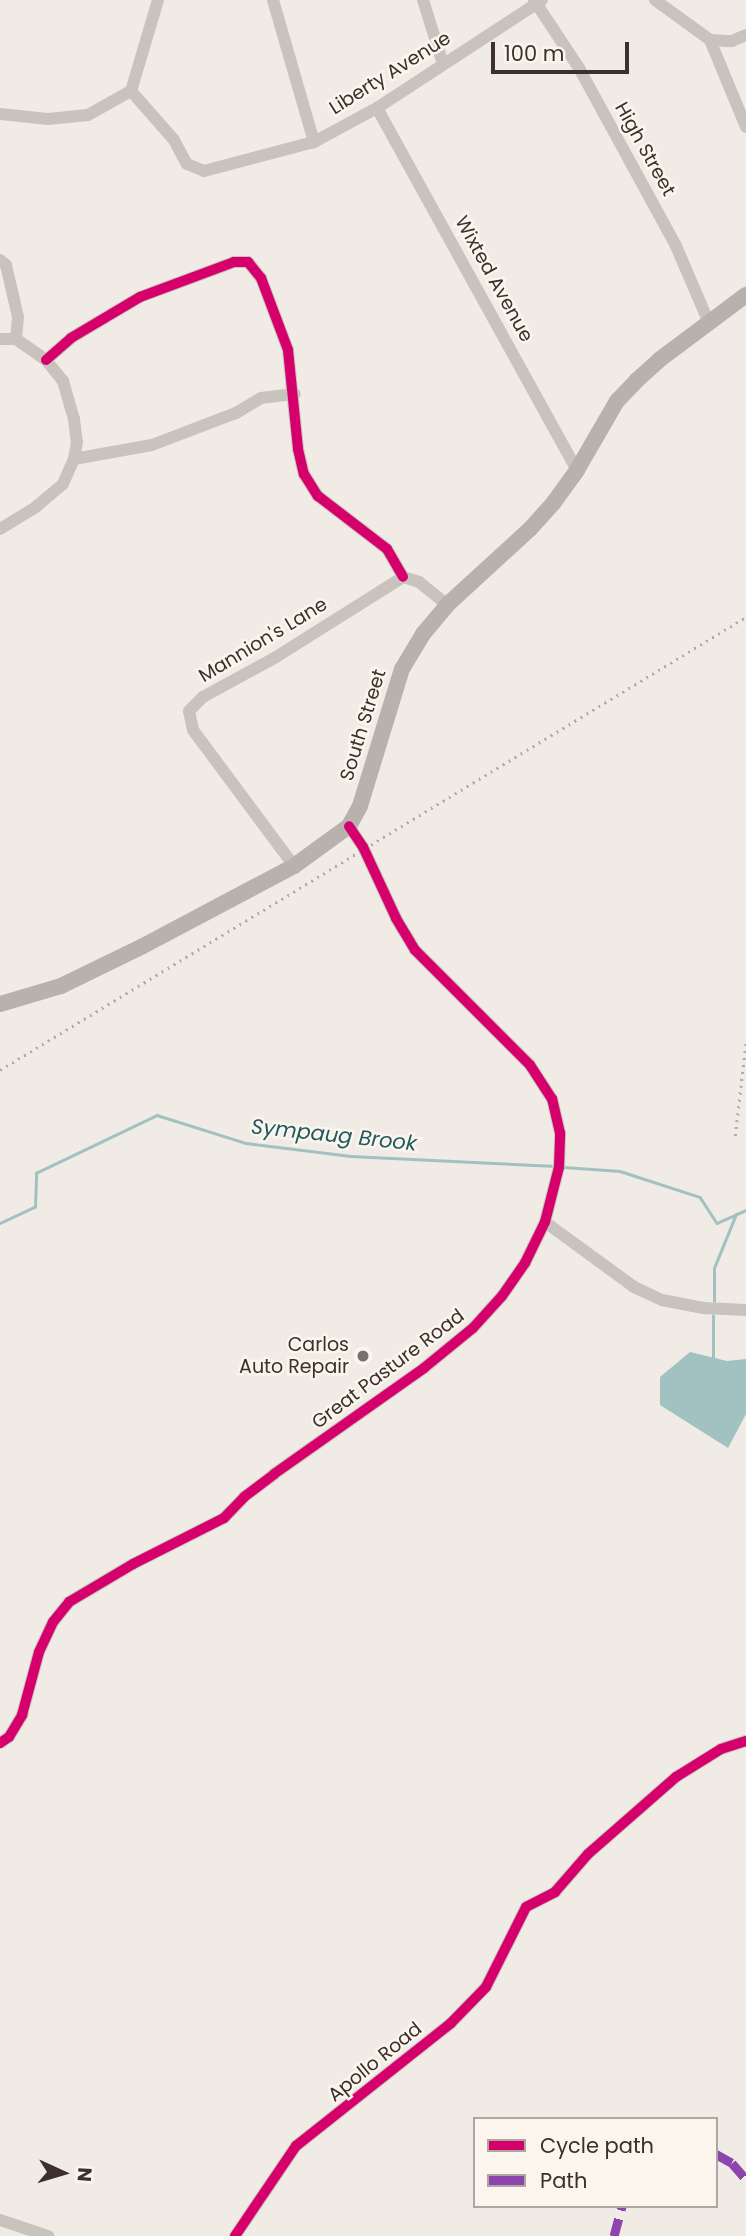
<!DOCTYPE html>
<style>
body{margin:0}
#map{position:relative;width:746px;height:2236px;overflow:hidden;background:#f0ebe5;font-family:Poppins,sans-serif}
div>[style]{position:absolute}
.water>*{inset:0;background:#a1c2c1}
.stream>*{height:2.5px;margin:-1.25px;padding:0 1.25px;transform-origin:1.25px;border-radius:1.25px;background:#a1c2c1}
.minor>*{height:12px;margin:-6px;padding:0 6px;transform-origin:6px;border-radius:6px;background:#c9c3be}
.major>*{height:16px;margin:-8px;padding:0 8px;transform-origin:8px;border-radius:8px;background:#b8b1ad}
.rail>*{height:2.5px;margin-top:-1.25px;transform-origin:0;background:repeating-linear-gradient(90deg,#b1aca8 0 2px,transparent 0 7px)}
.quiet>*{height:9px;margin-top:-4.5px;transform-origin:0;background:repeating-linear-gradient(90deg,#8e44ad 0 18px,transparent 0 27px)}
.cycleway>*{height:10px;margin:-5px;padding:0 5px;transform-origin:5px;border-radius:5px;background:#d6006c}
.dots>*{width:19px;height:19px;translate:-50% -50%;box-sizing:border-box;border:4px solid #fbf5ee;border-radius:50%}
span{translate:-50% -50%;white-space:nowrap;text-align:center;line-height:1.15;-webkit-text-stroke:5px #fbf5ee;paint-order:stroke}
.street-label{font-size:19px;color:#3b302b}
.poi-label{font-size:19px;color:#3b302b}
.right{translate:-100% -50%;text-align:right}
.water-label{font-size:21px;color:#1f5a5e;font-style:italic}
.legend{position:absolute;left:473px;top:2117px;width:245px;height:91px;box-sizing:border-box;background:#fbf5ee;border:2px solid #aea6a0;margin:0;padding:9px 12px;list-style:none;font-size:21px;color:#3b302b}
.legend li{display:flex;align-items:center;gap:14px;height:35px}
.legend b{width:35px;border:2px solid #aea6a0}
.north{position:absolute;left:28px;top:2138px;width:70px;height:70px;-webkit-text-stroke:5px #fbf5ee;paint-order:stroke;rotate:94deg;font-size:19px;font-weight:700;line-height:28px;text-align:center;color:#3b302b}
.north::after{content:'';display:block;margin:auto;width:24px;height:32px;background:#3b302b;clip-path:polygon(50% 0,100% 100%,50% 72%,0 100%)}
.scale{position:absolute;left:491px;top:42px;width:138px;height:32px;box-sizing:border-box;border:4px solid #3b302b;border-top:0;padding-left:9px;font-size:21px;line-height:24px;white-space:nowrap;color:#3b302b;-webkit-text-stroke:5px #fbf5ee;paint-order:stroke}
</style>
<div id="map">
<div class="water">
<i style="clip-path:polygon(690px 1352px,727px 1361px,746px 1359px,746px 1414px,728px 1448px,660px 1405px,660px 1377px)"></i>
</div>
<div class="stream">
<i style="left:564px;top:1167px;width:56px;rotate:4.1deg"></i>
<i style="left:620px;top:1171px;width:84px;rotate:18deg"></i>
<i style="left:700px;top:1197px;width:31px;rotate:57deg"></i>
<i style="left:717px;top:1223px;width:32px;rotate:-24deg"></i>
<i style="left:0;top:1223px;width:38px;rotate:-25deg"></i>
<i style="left:35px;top:1207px;width:34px;rotate:-88deg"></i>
<i style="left:36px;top:1173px;width:134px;rotate:-25.6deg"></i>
<i style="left:157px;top:1115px;width:93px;rotate:17.5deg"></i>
<i style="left:246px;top:1143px;width:105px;rotate:7.1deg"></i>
<i style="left:350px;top:1156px;width:201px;rotate:2.8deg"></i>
<i style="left:714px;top:1301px;width:33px;rotate:-90deg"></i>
<i style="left:714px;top:1268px;width:58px;rotate:-67.8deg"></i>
<i style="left:713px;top:1359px;width:43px;rotate:-90deg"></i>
</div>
<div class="minor">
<i style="left:158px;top:0;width:95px;rotate:106.5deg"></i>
<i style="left:131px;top:91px;width:65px;rotate:48.7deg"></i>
<i style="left:174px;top:140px;width:27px;rotate:62deg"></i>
<i style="left:187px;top:164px;width:18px;rotate:22deg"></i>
<i style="left:204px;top:171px;width:114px;rotate:-14.8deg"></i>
<i style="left:314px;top:142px;width:72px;rotate:-28.4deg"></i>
<i style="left:377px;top:108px;width:197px;rotate:-33.2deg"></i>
<i style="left:273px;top:0;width:148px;rotate:73.9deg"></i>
<i style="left:423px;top:0;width:67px;rotate:72.6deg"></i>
<i style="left:534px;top:0;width:82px;rotate:56.5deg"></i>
<i style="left:579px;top:68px;width:203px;rotate:61.4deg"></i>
<i style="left:676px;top:246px;width:84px;rotate:66.8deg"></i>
<i style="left:655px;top:0;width:68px;rotate:36deg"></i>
<i style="left:710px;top:40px;width:22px;rotate:3deg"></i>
<i style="left:732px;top:41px;width:15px;rotate:-23deg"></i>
<i style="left:710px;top:40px;width:94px;rotate:67.5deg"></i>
<i style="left:377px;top:108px;width:414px;rotate:61.1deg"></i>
<i style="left:0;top:114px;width:48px;rotate:5.9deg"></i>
<i style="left:48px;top:119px;width:40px;rotate:-5.7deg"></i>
<i style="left:88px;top:115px;width:49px;rotate:-29.2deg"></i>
<i style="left:0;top:260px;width:8px;rotate:40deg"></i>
<i style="left:6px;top:265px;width:53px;rotate:77deg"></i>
<i style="left:18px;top:317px;width:22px;rotate:95deg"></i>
<i style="left:0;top:339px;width:16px"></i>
<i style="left:16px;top:339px;width:37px;rotate:35deg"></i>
<i style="left:46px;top:360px;width:27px;rotate:51deg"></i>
<i style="left:63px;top:381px;width:40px;rotate:74deg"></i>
<i style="left:74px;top:419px;width:23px;rotate:83deg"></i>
<i style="left:77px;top:442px;width:17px;rotate:100deg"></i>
<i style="left:74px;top:459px;width:27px;rotate:114deg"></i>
<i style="left:63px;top:484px;width:35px;rotate:140deg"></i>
<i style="left:36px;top:507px;width:42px;rotate:148.6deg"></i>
<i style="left:46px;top:360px;width:33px;rotate:-41deg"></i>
<i style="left:71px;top:338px;width:80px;rotate:-30.7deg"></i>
<i style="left:140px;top:297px;width:100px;rotate:-20.4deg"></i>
<i style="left:234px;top:262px;width:14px"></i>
<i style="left:248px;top:262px;width:21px;rotate:51deg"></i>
<i style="left:261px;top:278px;width:77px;rotate:69.4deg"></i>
<i style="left:288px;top:350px;width:100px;rotate:84.2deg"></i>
<i style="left:298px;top:449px;width:26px;rotate:77deg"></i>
<i style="left:304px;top:474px;width:26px;rotate:58deg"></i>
<i style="left:318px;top:496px;width:87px;rotate:37.5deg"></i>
<i style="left:387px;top:549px;width:32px;rotate:60deg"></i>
<i style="left:74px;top:459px;width:79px;rotate:-10.2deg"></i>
<i style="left:152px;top:445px;width:90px;rotate:-20.9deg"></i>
<i style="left:236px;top:413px;width:29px;rotate:-31deg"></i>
<i style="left:261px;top:398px;width:34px;rotate:-7deg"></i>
<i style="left:294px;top:866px;width:169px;rotate:-126.6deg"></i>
<i style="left:193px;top:730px;width:19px;rotate:-102deg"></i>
<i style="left:189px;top:711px;width:20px;rotate:-45deg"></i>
<i style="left:203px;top:697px;width:83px;rotate:-28.7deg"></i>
<i style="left:276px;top:657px;width:150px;rotate:-32.2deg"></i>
<i style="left:403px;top:577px;width:17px;rotate:17deg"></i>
<i style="left:419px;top:582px;width:36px;rotate:39deg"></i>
<i style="left:545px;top:1222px;width:110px;rotate:36.1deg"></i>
<i style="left:634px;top:1287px;width:31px;rotate:25deg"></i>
<i style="left:662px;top:1300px;width:42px;rotate:11deg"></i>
<i style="left:703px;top:1308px;width:43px;rotate:2.7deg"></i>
<i style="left:0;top:1743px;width:11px;rotate:-34deg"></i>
<i style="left:9px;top:1737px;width:26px;rotate:-59deg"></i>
<i style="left:22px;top:1715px;width:65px;rotate:-74.9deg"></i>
<i style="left:39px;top:1652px;width:33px;rotate:-65deg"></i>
<i style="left:53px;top:1622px;width:26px;rotate:-51deg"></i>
<i style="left:69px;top:1602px;width:74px;rotate:-30.7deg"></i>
<i style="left:133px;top:1564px;width:102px;rotate:-26.8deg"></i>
<i style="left:224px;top:1518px;width:29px;rotate:-46deg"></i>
<i style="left:244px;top:1497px;width:38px;rotate:-37deg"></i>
<i style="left:274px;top:1474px;width:184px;rotate:-35.2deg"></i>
<i style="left:424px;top:1368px;width:63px;rotate:-39.2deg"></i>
<i style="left:473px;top:1328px;width:43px;rotate:-47.8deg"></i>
<i style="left:502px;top:1296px;width:40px;rotate:-55.1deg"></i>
<i style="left:525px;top:1263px;width:46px;rotate:-64deg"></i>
<i style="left:545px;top:1222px;width:57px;rotate:-75.7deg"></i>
<i style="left:559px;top:1167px;width:34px;rotate:-88deg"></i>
<i style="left:560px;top:1133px;width:35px;rotate:-103deg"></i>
<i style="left:552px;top:1099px;width:40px;rotate:-122.9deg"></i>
<i style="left:530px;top:1065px;width:163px;rotate:-135deg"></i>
<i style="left:415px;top:950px;width:37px;rotate:-121deg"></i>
<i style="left:396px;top:918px;width:78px;rotate:-114.9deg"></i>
<i style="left:363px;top:847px;width:25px;rotate:-124deg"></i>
<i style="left:0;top:2220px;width:51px;rotate:18.4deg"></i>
<i style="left:235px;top:2236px;width:109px;rotate:-55.9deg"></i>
<i style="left:296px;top:2146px;width:198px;rotate:-38.4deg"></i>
<i style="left:451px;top:2023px;width:50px;rotate:-45.8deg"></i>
<i style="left:486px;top:1987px;width:89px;rotate:-63.4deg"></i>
<i style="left:526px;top:1907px;width:33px;rotate:-27deg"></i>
<i style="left:555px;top:1892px;width:50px;rotate:-49deg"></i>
<i style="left:588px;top:1854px;width:117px;rotate:-41.2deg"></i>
<i style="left:676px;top:1777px;width:53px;rotate:-31.9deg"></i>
<i style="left:721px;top:1749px;width:26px;rotate:-18deg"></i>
</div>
<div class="major">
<i style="left:0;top:1004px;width:64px;rotate:-16.4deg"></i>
<i style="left:61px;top:986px;width:91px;rotate:-26deg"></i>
<i style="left:143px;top:946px;width:171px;rotate:-27.9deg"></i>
<i style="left:294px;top:866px;width:68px;rotate:-36deg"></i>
<i style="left:349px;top:826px;width:23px;rotate:-61deg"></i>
<i style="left:360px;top:806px;width:143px;rotate:-73deg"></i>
<i style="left:402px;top:669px;width:41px;rotate:-59deg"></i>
<i style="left:423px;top:634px;width:38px;rotate:-50deg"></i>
<i style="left:447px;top:605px;width:113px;rotate:-42.5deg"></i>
<i style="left:530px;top:529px;width:36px;rotate:-48deg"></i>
<i style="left:554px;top:502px;width:39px;rotate:-54deg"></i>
<i style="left:577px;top:470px;width:80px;rotate:-59.9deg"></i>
<i style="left:617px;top:401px;width:28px;rotate:-46deg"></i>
<i style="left:636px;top:381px;width:31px;rotate:-42deg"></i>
<i style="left:659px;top:360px;width:109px;rotate:-36.8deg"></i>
</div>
<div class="rail">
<i style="left:0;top:1070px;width:873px;rotate:-31.27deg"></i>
<i style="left:735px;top:1136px;width:96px;rotate:-83.4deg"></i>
</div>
<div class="quiet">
<i style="left:716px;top:2154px;width:18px;rotate:29deg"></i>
<i style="left:732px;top:2163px;width:21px;rotate:49deg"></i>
<i style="left:614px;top:2236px;width:31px;rotate:-75deg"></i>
</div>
<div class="cycleway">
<i style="left:46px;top:360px;width:33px;rotate:-41deg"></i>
<i style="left:71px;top:338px;width:80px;rotate:-30.7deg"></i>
<i style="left:140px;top:297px;width:100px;rotate:-20.4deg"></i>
<i style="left:234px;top:262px;width:14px"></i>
<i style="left:248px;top:262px;width:21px;rotate:51deg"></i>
<i style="left:261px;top:278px;width:77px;rotate:69.4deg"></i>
<i style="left:288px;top:350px;width:100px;rotate:84.2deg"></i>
<i style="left:298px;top:449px;width:26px;rotate:77deg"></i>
<i style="left:304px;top:474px;width:26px;rotate:58deg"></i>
<i style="left:318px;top:496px;width:87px;rotate:37.5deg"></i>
<i style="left:387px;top:549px;width:32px;rotate:60deg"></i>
<i style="left:0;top:1743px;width:11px;rotate:-34deg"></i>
<i style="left:9px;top:1737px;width:26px;rotate:-59deg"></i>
<i style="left:22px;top:1715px;width:65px;rotate:-74.9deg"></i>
<i style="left:39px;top:1652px;width:33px;rotate:-65deg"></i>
<i style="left:53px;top:1622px;width:26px;rotate:-51deg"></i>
<i style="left:69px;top:1602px;width:74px;rotate:-30.7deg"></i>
<i style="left:133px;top:1564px;width:102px;rotate:-26.8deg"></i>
<i style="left:224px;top:1518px;width:29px;rotate:-46deg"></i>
<i style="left:244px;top:1497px;width:38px;rotate:-37deg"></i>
<i style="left:274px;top:1474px;width:184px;rotate:-35.2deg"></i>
<i style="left:424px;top:1368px;width:63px;rotate:-39.2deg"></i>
<i style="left:473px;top:1328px;width:43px;rotate:-47.8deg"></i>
<i style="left:502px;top:1296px;width:40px;rotate:-55.1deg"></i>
<i style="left:525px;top:1263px;width:46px;rotate:-64deg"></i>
<i style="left:545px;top:1222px;width:57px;rotate:-75.7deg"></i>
<i style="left:559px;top:1167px;width:34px;rotate:-88deg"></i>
<i style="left:560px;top:1133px;width:35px;rotate:-103deg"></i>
<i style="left:552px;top:1099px;width:40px;rotate:-122.9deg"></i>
<i style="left:530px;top:1065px;width:163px;rotate:-135deg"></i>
<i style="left:415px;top:950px;width:37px;rotate:-121deg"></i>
<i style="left:396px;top:918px;width:78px;rotate:-114.9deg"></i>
<i style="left:363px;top:847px;width:25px;rotate:-124deg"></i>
<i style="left:235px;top:2236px;width:109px;rotate:-55.9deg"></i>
<i style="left:296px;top:2146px;width:198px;rotate:-38.4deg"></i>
<i style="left:451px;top:2023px;width:50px;rotate:-45.8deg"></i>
<i style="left:486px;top:1987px;width:89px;rotate:-63.4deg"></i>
<i style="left:526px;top:1907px;width:33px;rotate:-27deg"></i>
<i style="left:555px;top:1892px;width:50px;rotate:-49deg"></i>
<i style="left:588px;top:1854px;width:117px;rotate:-41.2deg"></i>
<i style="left:676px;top:1777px;width:53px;rotate:-31.9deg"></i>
<i style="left:721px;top:1749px;width:26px;rotate:-18deg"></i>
</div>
<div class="dots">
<i style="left:363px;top:1356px;background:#7a716c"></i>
</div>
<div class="street-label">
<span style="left:390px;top:73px;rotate:-32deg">Liberty Avenue</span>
<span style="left:645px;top:149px;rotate:61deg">High Street</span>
<span style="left:494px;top:279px;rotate:61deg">Wixted Avenue</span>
<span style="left:263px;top:640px;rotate:-31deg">Mannion's Lane</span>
<span style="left:363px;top:725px;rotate:-73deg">South Street</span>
<span style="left:388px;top:1369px;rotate:-37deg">Great Pasture Road</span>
<span style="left:375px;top:2062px;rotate:-39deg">Apollo Road</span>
</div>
<div class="poi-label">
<span class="right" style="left:349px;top:1356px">Carlos<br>Auto Repair</span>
</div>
<div class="water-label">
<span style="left:334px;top:1135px;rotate:6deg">Sympaug Brook</span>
</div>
<ul class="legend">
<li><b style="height:9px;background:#d6006c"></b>Cycle path</li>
<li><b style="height:9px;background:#8e44ad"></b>Path</li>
</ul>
<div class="north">N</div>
<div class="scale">100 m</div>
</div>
